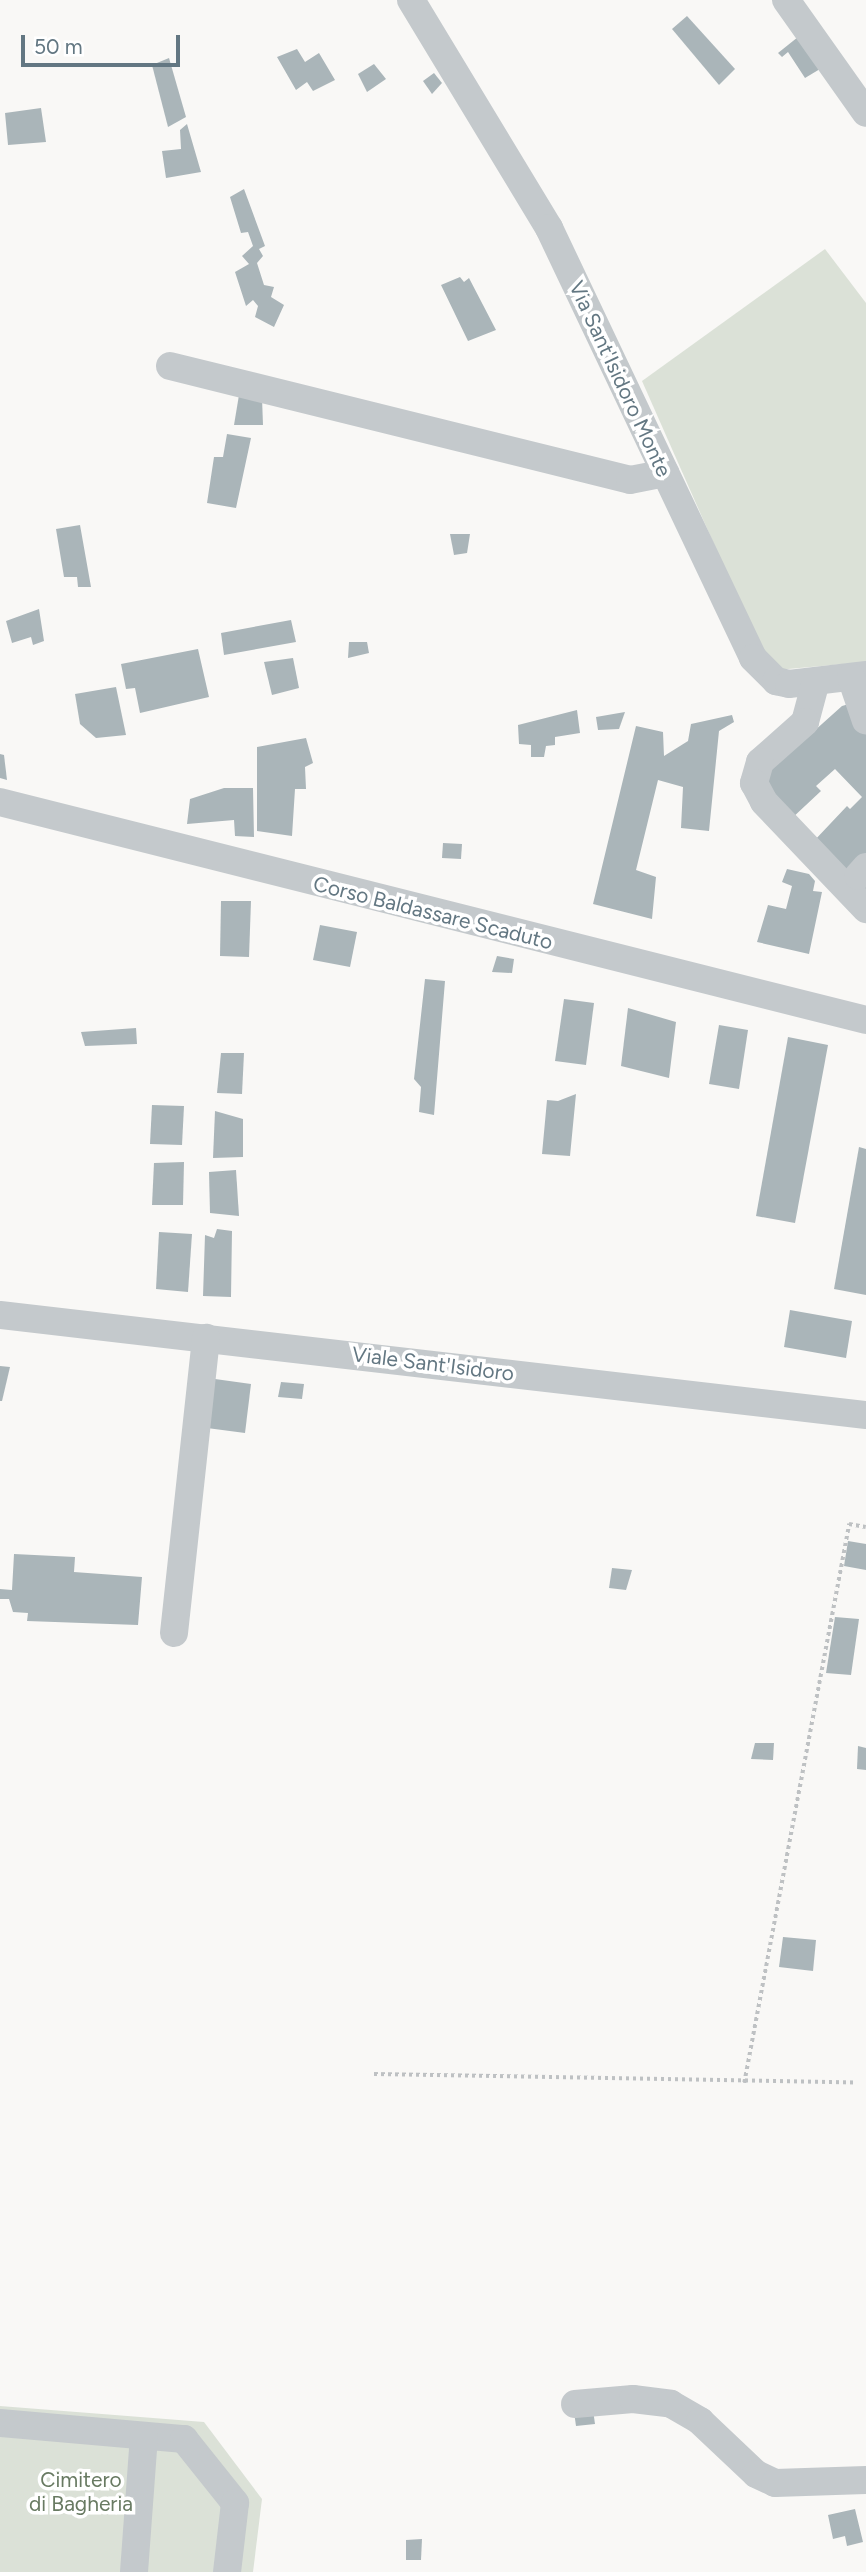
<!DOCTYPE html>
<style>
body{margin:0}
#map{position:relative;width:866px;height:2572px;overflow:hidden;background:#f9f8f6;font-family:Figtree,sans-serif}
div>[style]{position:absolute}
.green>*{inset:0;background:#dbe1d7}
.building>*{inset:0;background:#aab5b9}
.path>*{height:3.5px;margin-top:-1.75px;transform-origin:0;background:repeating-linear-gradient(90deg,#bec1c3 0 3.5px,transparent 0 7px)}
.minor>*{height:28px;margin:-14px;padding:0 14px;transform-origin:14px;border-radius:14px;background:#c4c9cc}
span{translate:-50% -50%;white-space:nowrap;text-align:center;line-height:1.15;-webkit-text-stroke:7px #fff;paint-order:stroke}
.street-label{font-size:21px;color:#637782}
.park-label{font-size:21px;color:#687a62}
.scale{position:absolute;left:21px;top:35px;width:159px;height:32px;box-sizing:border-box;border:4px solid #637782;border-top:0;padding-left:9px;font-size:21px;line-height:24px;white-space:nowrap;color:#637782;-webkit-text-stroke:5px #fff;paint-order:stroke}
</style>
<div id="map">
<div class="green">
<i style="clip-path:polygon(825px 249px,866px 303px,866px 662px,777px 670px,766px 662px,642px 381px)"></i>
<i style="clip-path:polygon(0 2406px,204px 2422px,262px 2499px,253px 2572px,0 2572px)"></i>
</div>
<div class="building">
<i style="clip-path:polygon(687px 16px,735px 69px,719px 85px,672px 29px)"></i>
<i style="clip-path:polygon(798px 37px,820px 69px,805px 78px,788px 52px,782px 57px,778px 53px)"></i>
<i style="clip-path:polygon(297px 49px,305px 62px,319px 53px,335px 80px,313px 91px,307px 82px,296px 90px,277px 57px)"></i>
<i style="clip-path:polygon(169px 58px,186px 117px,168px 127px,152px 65px)"></i>
<i style="clip-path:polygon(374px 64px,386px 79px,367px 92px,358px 74px)"></i>
<i style="clip-path:polygon(434px 73px,442px 83px,432px 94px,423px 81px)"></i>
<i style="clip-path:polygon(41px 108px,46px 142px,8px 145px,5px 113px)"></i>
<i style="clip-path:polygon(187px 124px,201px 172px,166px 178px,162px 151px,181px 149px,180px 130px)"></i>
<i style="clip-path:polygon(244px 189px,265px 246px,259px 249px,263px 256px,257px 263px,264px 285px,274px 287px,271px 297px,284px 305px,274px 327px,255px 317px,258px 306px,253px 300px,246px 306px,235px 272px,249px 264px,242px 256px,253px 246px,248px 232px,241px 233px,230px 197px)"></i>
<i style="clip-path:polygon(460px 277px,464px 282px,469px 278px,496px 330px,468px 341px,441px 285px)"></i>
<i style="clip-path:polygon(239px 395px,262px 398px,263px 425px,234px 425px)"></i>
<i style="clip-path:polygon(227px 434px,251px 438px,236px 508px,207px 503px,214px 457px,223px 457px)"></i>
<i style="clip-path:polygon(80px 525px,91px 587px,78px 587px,77px 577px,64px 577px,56px 529px)"></i>
<i style="clip-path:polygon(450px 534px,470px 534px,467px 553px,454px 555px)"></i>
<i style="clip-path:polygon(39px 609px,44px 641px,33px 645px,31px 637px,12px 643px,6px 621px)"></i>
<i style="clip-path:polygon(291px 620px,296px 642px,224px 655px,221px 633px)"></i>
<i style="clip-path:polygon(349px 642px,367px 642px,369px 653px,348px 658px)"></i>
<i style="clip-path:polygon(198px 649px,209px 697px,140px 713px,135px 688px,126px 689px,121px 664px)"></i>
<i style="clip-path:polygon(293px 658px,299px 688px,272px 695px,264px 662px)"></i>
<i style="clip-path:polygon(116px 687px,126px 735px,96px 738px,80px 724px,75px 694px)"></i>
<i style="clip-path:polygon(866px 699px,866px 899px,813px 842px,847px 806px,850px 809px,862px 797px,835px 769px,816px 786px,821px 791px,790px 820px,764px 776px,842px 706px)"></i>
<i style="clip-path:polygon(577px 710px,580px 733px,555px 737px,555px 745px,546px 746px,544px 757px,531px 757px,531px 745px,519px 744px,518px 725px)"></i>
<i style="clip-path:polygon(625px 712px,619px 729px,598px 730px,596px 717px)"></i>
<i style="clip-path:polygon(732px 715px,734px 722px,719px 731px,709px 831px,681px 828px,683px 787px,658px 780px,636px 870px,656px 877px,652px 919px,593px 904px,636px 726px,663px 732px,664px 756px,688px 741px,691px 724px)"></i>
<i style="clip-path:polygon(306px 738px,313px 763px,305px 767px,306px 789px,295px 789px,292px 836px,257px 831px,257px 747px)"></i>
<i style="clip-path:polygon(0 754px,4px 755px,7px 780px,0 778px)"></i>
<i style="clip-path:polygon(224px 788px,253px 788px,254px 837px,235px 836px,234px 820px,187px 824px,190px 799px)"></i>
<i style="clip-path:polygon(443px 843px,462px 844px,461px 859px,442px 858px)"></i>
<i style="clip-path:polygon(787px 869px,809px 874px,815px 881px,813px 891px,822px 892px,809px 954px,757px 942px,768px 905px,786px 909px,792px 886px,782px 882px)"></i>
<i style="clip-path:polygon(221px 901px,251px 901px,249px 957px,220px 956px)"></i>
<i style="clip-path:polygon(320px 925px,357px 932px,350px 967px,313px 960px)"></i>
<i style="clip-path:polygon(497px 956px,514px 959px,512px 973px,492px 972px)"></i>
<i style="clip-path:polygon(425px 979px,445px 981px,434px 1115px,419px 1112px,421px 1087px,414px 1079px)"></i>
<i style="clip-path:polygon(564px 999px,594px 1003px,586px 1065px,555px 1061px)"></i>
<i style="clip-path:polygon(628px 1008px,676px 1022px,669px 1078px,621px 1066px)"></i>
<i style="clip-path:polygon(719px 1025px,748px 1030px,739px 1089px,709px 1084px)"></i>
<i style="clip-path:polygon(136px 1028px,137px 1044px,85px 1046px,81px 1032px)"></i>
<i style="clip-path:polygon(788px 1037px,828px 1045px,795px 1223px,756px 1216px)"></i>
<i style="clip-path:polygon(221px 1053px,244px 1053px,242px 1094px,217px 1093px)"></i>
<i style="clip-path:polygon(576px 1094px,570px 1156px,542px 1154px,547px 1100px,558px 1101px)"></i>
<i style="clip-path:polygon(152px 1105px,184px 1106px,182px 1145px,150px 1144px)"></i>
<i style="clip-path:polygon(215px 1111px,243px 1119px,243px 1157px,213px 1158px)"></i>
<i style="clip-path:polygon(859px 1147px,866px 1149px,866px 1295px,834px 1289px)"></i>
<i style="clip-path:polygon(184px 1162px,183px 1205px,152px 1205px,154px 1163px)"></i>
<i style="clip-path:polygon(236px 1170px,239px 1216px,210px 1213px,209px 1172px)"></i>
<i style="clip-path:polygon(217px 1229px,232px 1231px,231px 1297px,203px 1296px,205px 1235px,214px 1238px)"></i>
<i style="clip-path:polygon(159px 1232px,192px 1234px,188px 1292px,156px 1289px)"></i>
<i style="clip-path:polygon(790px 1310px,852px 1321px,846px 1358px,784px 1347px)"></i>
<i style="clip-path:polygon(0 1366px,10px 1367px,2px 1401px,0 1401px)"></i>
<i style="clip-path:polygon(215px 1379px,251px 1384px,245px 1433px,207px 1428px)"></i>
<i style="clip-path:polygon(281px 1382px,304px 1384px,302px 1399px,278px 1397px)"></i>
<i style="clip-path:polygon(848px 1541px,866px 1544px,866px 1570px,844px 1566px)"></i>
<i style="clip-path:polygon(14px 1554px,75px 1557px,74px 1572px,142px 1577px,138px 1625px,27px 1621px,28px 1613px,13px 1612px,9px 1599px,0 1599px,0 1589px,12px 1590px)"></i>
<i style="clip-path:polygon(612px 1568px,632px 1570px,626px 1590px,609px 1588px)"></i>
<i style="clip-path:polygon(835px 1617px,859px 1619px,851px 1675px,826px 1673px)"></i>
<i style="clip-path:polygon(755px 1743px,774px 1743px,773px 1760px,751px 1759px)"></i>
<i style="clip-path:polygon(858px 1746px,866px 1748px,866px 1770px,857px 1769px)"></i>
<i style="clip-path:polygon(783px 1937px,816px 1940px,813px 1971px,779px 1967px)"></i>
<i style="clip-path:polygon(593px 2410px,595px 2424px,576px 2426px,574px 2412px)"></i>
<i style="clip-path:polygon(855px 2509px,863px 2542px,847px 2546px,845px 2536px,833px 2539px,828px 2515px)"></i>
<i style="clip-path:polygon(422px 2539px,421px 2560px,406px 2560px,406px 2540px)"></i>
</div>
<div class="path">
<i style="left:374px;top:2074px;width:482px;rotate:1deg"></i>
<i style="left:744px;top:2083px;width:569px;rotate:-79.36deg"></i>
<i style="left:849px;top:1524px;width:17px;rotate:10deg"></i>
</div>
<div class="minor">
<i style="left:411px;top:0;width:267px;rotate:58.8deg"></i>
<i style="left:549px;top:228px;width:476px;rotate:64.6deg"></i>
<i style="left:753px;top:658px;width:33px;rotate:45deg"></i>
<i style="left:776px;top:681px;width:13px;rotate:13deg"></i>
<i style="left:789px;top:684px;width:78px;rotate:-6.7deg"></i>
<i style="left:786px;top:0;width:138px;rotate:54.7deg"></i>
<i style="left:170px;top:366px;width:474px;rotate:13.9deg"></i>
<i style="left:630px;top:480px;width:36px;rotate:-11deg"></i>
<i style="left:851px;top:677px;width:46px;rotate:71.2deg"></i>
<i style="left:816px;top:681px;width:42px;rotate:105deg"></i>
<i style="left:805px;top:722px;width:60px;rotate:138.4deg"></i>
<i style="left:760px;top:762px;width:22px;rotate:106deg"></i>
<i style="left:754px;top:783px;width:21px;rotate:62deg"></i>
<i style="left:764px;top:802px;width:148px;rotate:46.4deg"></i>
<i style="left:0;top:802px;width:893px;rotate:14.13deg"></i>
<i style="left:858px;top:876px;width:12px;rotate:-48deg"></i>
<i style="left:0;top:1315px;width:872px;rotate:6.59deg"></i>
<i style="left:174px;top:1633px;width:297px;rotate:-83.8deg"></i>
<i style="left:575px;top:2404px;width:58px;rotate:-4.9deg"></i>
<i style="left:633px;top:2399px;width:38px;rotate:7deg"></i>
<i style="left:671px;top:2404px;width:34px;rotate:30deg"></i>
<i style="left:700px;top:2421px;width:77px;rotate:43.4deg"></i>
<i style="left:756px;top:2474px;width:21px;rotate:25deg"></i>
<i style="left:775px;top:2483px;width:91px;rotate:-1.9deg"></i>
<i style="left:0;top:2423px;width:185px;rotate:5deg"></i>
<i style="left:184px;top:2439px;width:82px;rotate:51.4deg"></i>
<i style="left:235px;top:2503px;width:69px;rotate:96.6deg"></i>
<i style="left:134px;top:2572px;width:136px;rotate:-85.8deg"></i>
</div>
<div class="street-label">
<span style="left:620px;top:379px;rotate:65deg">Via Sant'Isidoro Monte</span>
<span style="left:433px;top:913px;rotate:14deg">Corso Baldassare Scaduto</span>
<span style="left:433px;top:1364px;rotate:7deg">Viale Sant'Isidoro</span>
</div>
<div class="park-label">
<span style="left:81px;top:2492px">Cimitero<br>di Bagheria</span>
</div>
<div class="scale">50 m</div>
</div>
